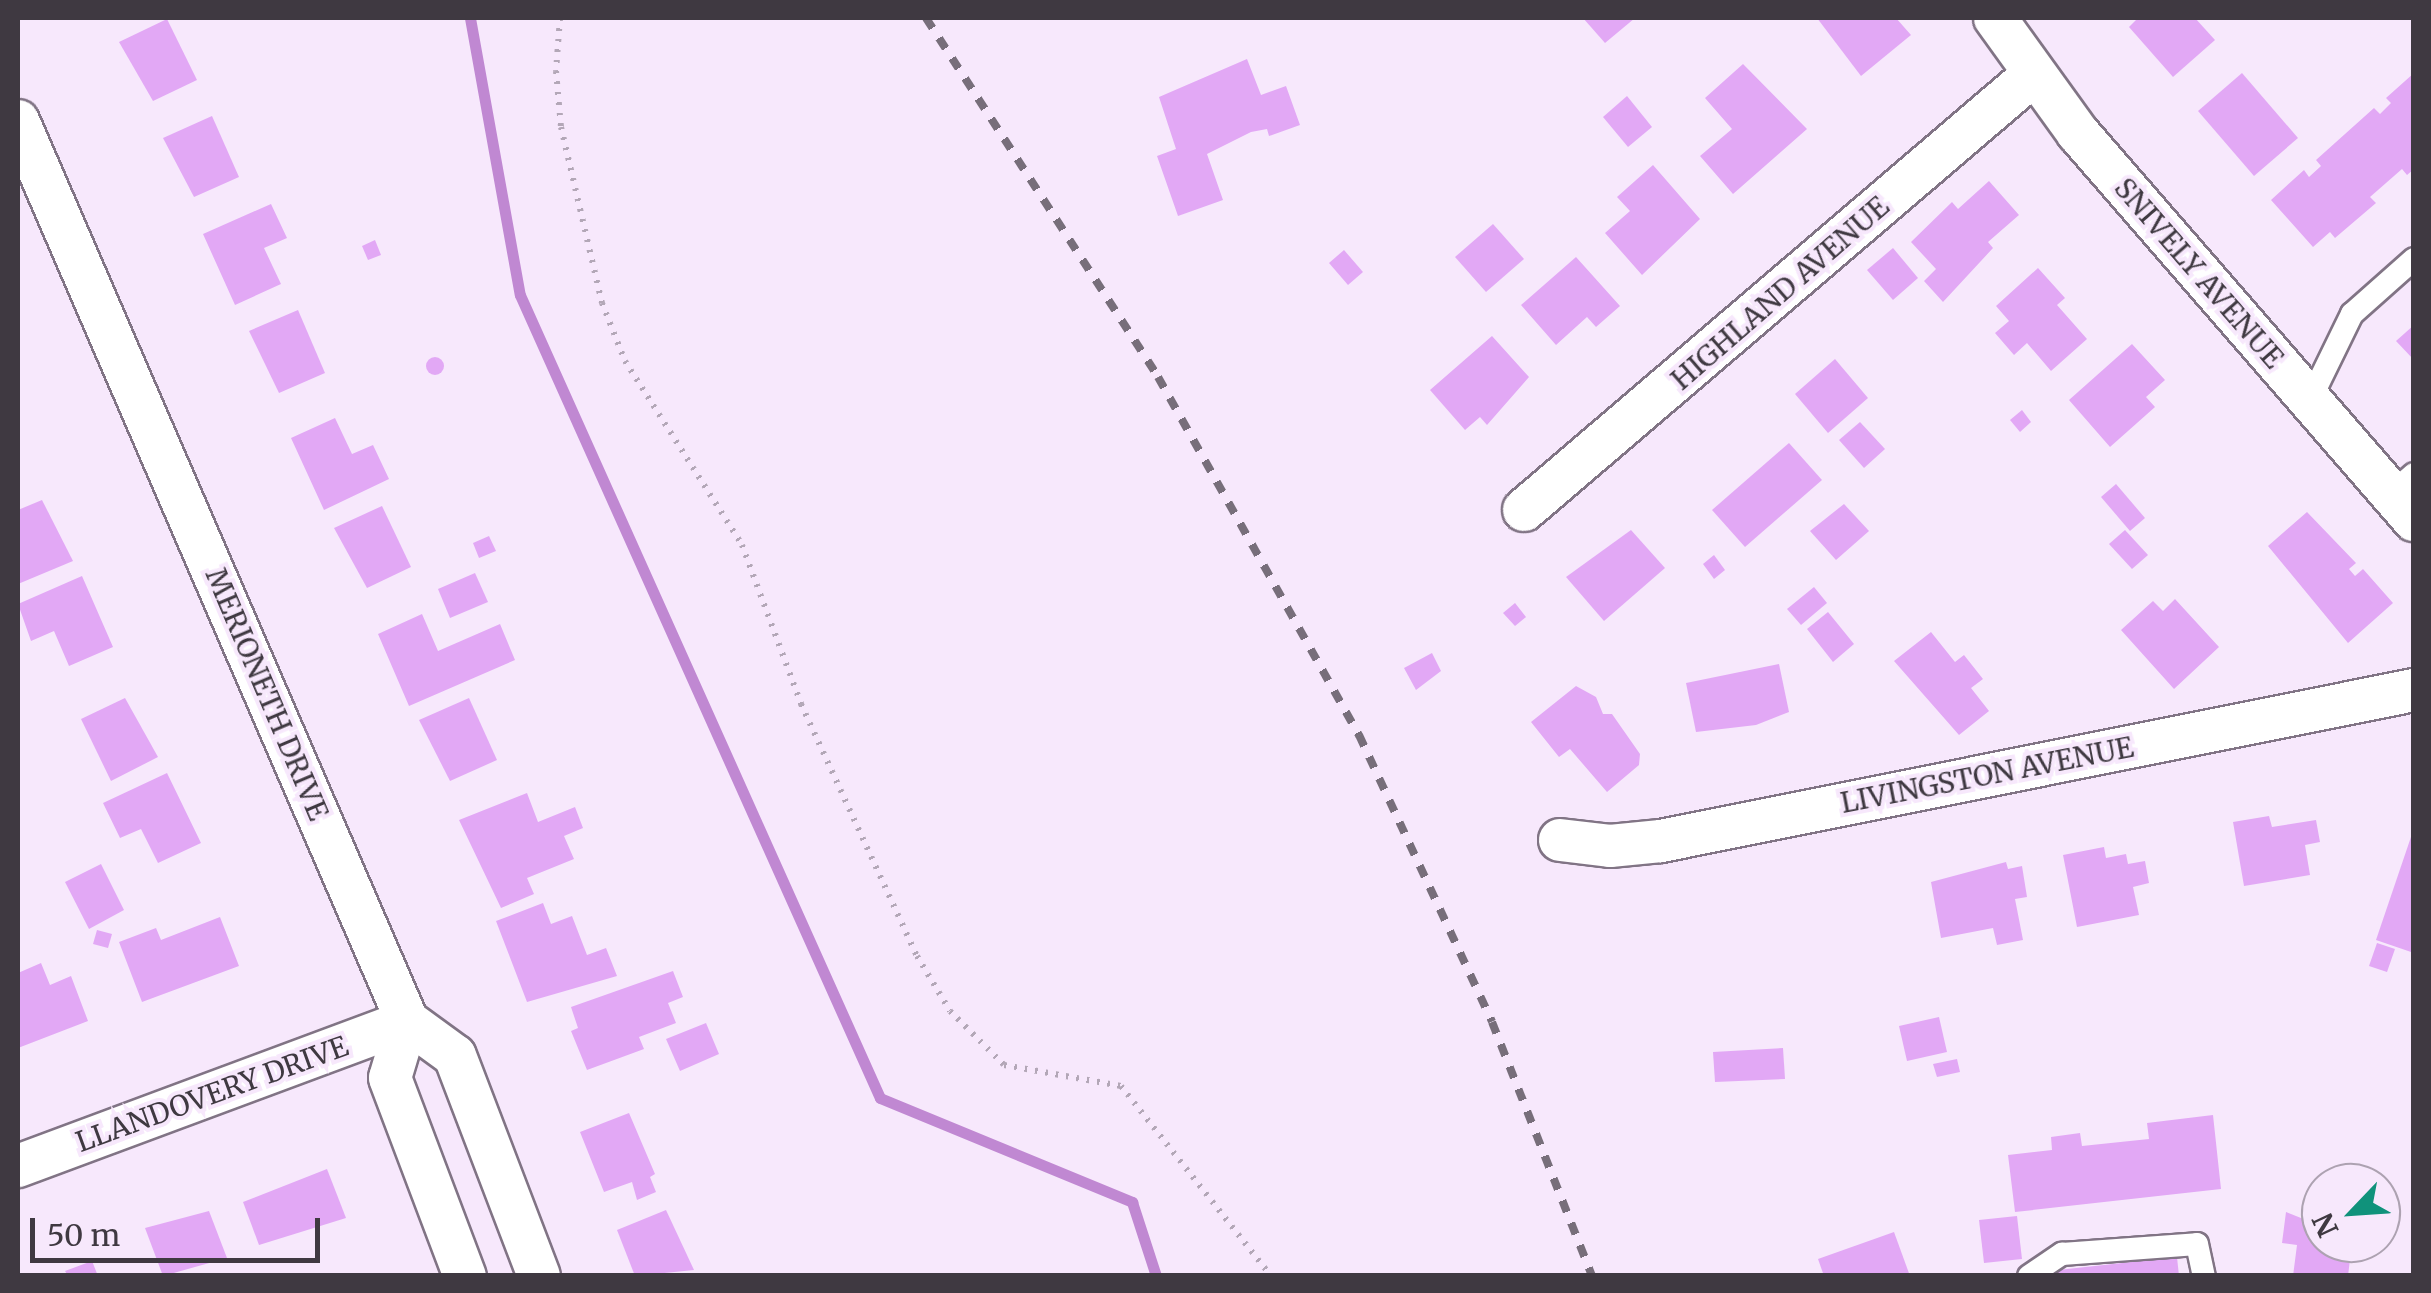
<!DOCTYPE html>
<style>
body{margin:0}
#map{position:relative;width:2431px;height:1293px;overflow:hidden;background:#f7e8fc;font-family:Merriweather,serif}
div>[style]{position:absolute}
.stream>*{height:11px;margin:-5.5px;padding:0 5.5px;transform-origin:5.5px;border-radius:5.5px;background:#c088d2}
.building>*{inset:0;background:#e2a8f5}
.round{border-radius:50%}
.path>*{height:6px;margin-top:-3px;transform-origin:0;background:repeating-linear-gradient(90deg,#b3a7b7 0 2.5px,transparent 0 10.5px)}
.roads{filter:drop-shadow(2px 0 #817485) drop-shadow(-2px 0 #817485) drop-shadow(0 2px #817485) drop-shadow(0 -2px #817485)}
.lane>*{height:22px;margin:-11px;padding:0 11px;transform-origin:11px;border-radius:11px;background:#fff}
.street>*{height:42px;margin:-21px;padding:0 21px;transform-origin:21px;border-radius:21px;background:#fff}
.rail>*{height:8px;margin-top:-4px;transform-origin:0;background:repeating-linear-gradient(90deg,#776e7a 0 12px,transparent 0 24px)}
span{translate:-50% -50%;white-space:nowrap;text-align:center;line-height:1.15;-webkit-text-stroke:8px #f7e8fc;paint-order:stroke}
.street-label{font-size:28px;color:#3f3941}
.frame{position:absolute;inset:0;border:20px solid #3f3941;pointer-events:none}
.north{position:absolute;left:2301px;top:1163px;width:100px;height:100px;box-sizing:border-box;background:#f7e8fc;border:2px solid #ada2b1;border-radius:50%;rotate:245deg;font-size:28px;font-weight:700;line-height:40px;text-align:center;color:#3f3941}
.north::after{content:'';display:block;margin:auto;width:35px;height:45px;background:#10927b;clip-path:polygon(50% 0,100% 100%,50% 72%,0 100%)}
.scale{position:absolute;left:30px;top:1218px;width:290px;height:45px;box-sizing:border-box;border:5px solid #3f3941;border-top:0;padding-left:12px;font-size:30px;line-height:35px;white-space:nowrap;color:#3f3941;-webkit-text-stroke:8px #f7e8fc;paint-order:stroke}
</style>
<div id="map">
<div class="stream">
<i style="left:470px;top:18px;width:281px;rotate:79.8deg"></i>
<i style="left:520px;top:295px;width:880px;rotate:65.85deg"></i>
<i style="left:880px;top:1098px;width:273px;rotate:22.4deg"></i>
<i style="left:1132px;top:1202px;width:78px;rotate:72deg"></i>
</div>
<div class="building">
<i style="clip-path:polygon(1583px 18px,1635px 18px,1605px 43px)"></i>
<i style="clip-path:polygon(1817px 18px,1896px 18px,1911px 35px,1861px 76px)"></i>
<i style="clip-path:polygon(2138px 18px,2195px 18px,2215px 40px,2173px 77px,2129px 27px)"></i>
<i style="clip-path:polygon(167px 19px,197px 80px,153px 101px,119px 42px)"></i>
<i style="clip-path:polygon(1247px 59px,1261px 95px,1286px 86px,1300px 125px,1269px 136px,1267px 129px,1251px 132px,1207px 154px,1223px 200px,1178px 216px,1157px 156px,1176px 149px,1159px 97px)"></i>
<i style="clip-path:polygon(1743px 64px,1807px 129px,1733px 194px,1700px 156px,1732px 129px,1705px 98px)"></i>
<i style="clip-path:polygon(2242px 73px,2298px 138px,2254px 176px,2198px 111px)"></i>
<i style="clip-path:polygon(2414px 73px,2414px 169px,2407px 175px,2402px 169px,2370px 197px,2376px 203px,2335px 238px,2330px 232px,2313px 247px,2271px 200px,2304px 170px,2309px 177px,2321px 166px,2316px 160px,2374px 108px,2380px 114px,2391px 103px,2386px 98px)"></i>
<i style="clip-path:polygon(1627px 96px,1652px 127px,1628px 147px,1603px 117px)"></i>
<i style="clip-path:polygon(212px 116px,239px 177px,194px 197px,163px 138px)"></i>
<i style="clip-path:polygon(1653px 165px,1700px 219px,1642px 275px,1605px 233px,1630px 211px,1617px 197px)"></i>
<i style="clip-path:polygon(1989px 181px,2019px 215px,1988px 242px,1993px 248px,1943px 302px,1924px 281px,1936px 269px,1911px 242px,1952px 202px,1958px 209px)"></i>
<i style="clip-path:polygon(271px 204px,287px 238px,264px 248px,281px 284px,235px 305px,203px 234px)"></i>
<i style="clip-path:polygon(1493px 224px,1524px 259px,1486px 292px,1455px 257px)"></i>
<i style="clip-path:polygon(375px 240px,381px 255px,368px 260px,362px 246px)"></i>
<i style="clip-path:polygon(1893px 248px,1918px 278px,1893px 300px,1867px 270px)"></i>
<i style="clip-path:polygon(1344px 250px,1363px 272px,1348px 285px,1329px 263px)"></i>
<i style="clip-path:polygon(1576px 257px,1620px 306px,1596px 327px,1587px 317px,1556px 345px,1521px 305px)"></i>
<i style="clip-path:polygon(2038px 268px,2065px 298px,2057px 305px,2087px 339px,2051px 371px,2027px 343px,2014px 355px,1995px 333px,2009px 321px,1996px 306px)"></i>
<i style="clip-path:polygon(298px 310px,325px 373px,279px 393px,249px 331px)"></i>
<i style="clip-path:polygon(2414px 325px,2414px 360px,2396px 341px)"></i>
<i style="clip-path:polygon(1492px 336px,1529px 377px,1487px 425px,1480px 417px,1465px 430px,1430px 390px)"></i>
<i style="clip-path:polygon(2132px 344px,2165px 380px,2146px 397px,2155px 407px,2110px 447px,2069px 400px)"></i>
<i class="round" style="left:426px;top:357px;width:18px;height:18px"></i>
<i style="clip-path:polygon(1835px 359px,1868px 398px,1828px 433px,1795px 394px)"></i>
<i style="clip-path:polygon(2022px 410px,2031px 422px,2020px 432px,2010px 420px)"></i>
<i style="clip-path:polygon(335px 418px,352px 454px,373px 445px,389px 479px,324px 510px,291px 438px)"></i>
<i style="clip-path:polygon(1860px 422px,1885px 449px,1864px 468px,1839px 440px)"></i>
<i style="clip-path:polygon(1789px 443px,1822px 480px,1745px 547px,1712px 510px)"></i>
<i style="clip-path:polygon(2116px 484px,2145px 518px,2130px 531px,2101px 497px)"></i>
<i style="clip-path:polygon(42px 500px,73px 561px,18px 584px,18px 510px)"></i>
<i style="clip-path:polygon(1844px 504px,1869px 531px,1836px 560px,1810px 531px)"></i>
<i style="clip-path:polygon(382px 506px,411px 567px,367px 588px,334px 528px)"></i>
<i style="clip-path:polygon(2307px 512px,2356px 563px,2349px 569px,2355px 576px,2363px 569px,2393px 603px,2348px 643px,2268px 546px)"></i>
<i style="clip-path:polygon(1631px 530px,1665px 568px,1604px 621px,1566px 577px)"></i>
<i style="clip-path:polygon(2125px 530px,2148px 555px,2132px 569px,2109px 544px)"></i>
<i style="clip-path:polygon(489px 536px,496px 551px,479px 558px,473px 543px)"></i>
<i style="clip-path:polygon(1714px 555px,1725px 570px,1714px 579px,1703px 564px)"></i>
<i style="clip-path:polygon(475px 573px,488px 602px,450px 618px,438px 589px)"></i>
<i style="clip-path:polygon(82px 576px,113px 647px,69px 666px,54px 631px,31px 641px,18px 604px)"></i>
<i style="clip-path:polygon(1814px 587px,1827px 603px,1801px 625px,1787px 609px)"></i>
<i style="clip-path:polygon(2175px 599px,2219px 647px,2174px 689px,2121px 630px,2153px 601px,2163px 611px)"></i>
<i style="clip-path:polygon(1515px 603px,1526px 617px,1515px 626px,1503px 613px)"></i>
<i style="clip-path:polygon(1828px 612px,1854px 644px,1833px 662px,1807px 629px)"></i>
<i style="clip-path:polygon(422px 614px,438px 651px,500px 624px,515px 660px,409px 706px,378px 634px)"></i>
<i style="clip-path:polygon(1931px 632px,1955px 662px,1964px 655px,1983px 679px,1971px 688px,1989px 711px,1959px 735px,1894px 661px)"></i>
<i style="clip-path:polygon(1432px 653px,1441px 671px,1416px 690px,1404px 668px)"></i>
<i style="clip-path:polygon(1779px 664px,1789px 712px,1756px 725px,1696px 732px,1686px 683px)"></i>
<i style="clip-path:polygon(1576px 686px,1596px 697px,1603px 714px,1612px 714px,1640px 754px,1639px 765px,1607px 792px,1570px 749px,1559px 757px,1531px 722px)"></i>
<i style="clip-path:polygon(125px 698px,158px 757px,111px 781px,81px 719px)"></i>
<i style="clip-path:polygon(469px 698px,497px 760px,450px 781px,419px 720px)"></i>
<i style="clip-path:polygon(167px 773px,201px 843px,158px 863px,141px 829px,120px 838px,103px 803px)"></i>
<i style="clip-path:polygon(527px 793px,538px 822px,575px 807px,583px 828px,564px 836px,574px 859px,527px 878px,534px 894px,501px 908px,459px 820px)"></i>
<i style="clip-path:polygon(2269px 816px,2272px 827px,2316px 820px,2320px 842px,2305px 845px,2310px 875px,2244px 886px,2233px 822px)"></i>
<i style="clip-path:polygon(2413px 831px,2414px 832px,2414px 953px,2376px 940px)"></i>
<i style="clip-path:polygon(2104px 847px,2106px 858px,2126px 854px,2128px 864px,2145px 861px,2149px 883px,2133px 887px,2139px 915px,2077px 927px,2063px 855px)"></i>
<i style="clip-path:polygon(2006px 862px,2008px 869px,2022px 866px,2027px 897px,2015px 899px,2023px 940px,1997px 945px,1993px 928px,1941px 938px,1931px 882px)"></i>
<i style="clip-path:polygon(101px 864px,124px 910px,89px 929px,65px 882px)"></i>
<i style="clip-path:polygon(543px 903px,551px 924px,572px 916px,587px 955px,606px 948px,617px 976px,527px 1002px,496px 921px)"></i>
<i style="clip-path:polygon(220px 917px,239px 966px,142px 1002px,119px 942px,156px 928px,161px 940px)"></i>
<i style="clip-path:polygon(97px 930px,112px 934px,108px 948px,93px 944px)"></i>
<i style="clip-path:polygon(2377px 943px,2395px 949px,2387px 972px,2369px 966px)"></i>
<i style="clip-path:polygon(41px 963px,50px 985px,71px 976px,88px 1021px,18px 1048px,18px 973px)"></i>
<i style="clip-path:polygon(673px 971px,683px 997px,668px 1003px,676px 1023px,639px 1037px,644px 1049px,587px 1070px,571px 1031px,578px 1028px,571px 1007px)"></i>
<i style="clip-path:polygon(1939px 1017px,1947px 1052px,1907px 1061px,1899px 1026px)"></i>
<i style="clip-path:polygon(706px 1023px,719px 1054px,680px 1071px,666px 1039px)"></i>
<i style="clip-path:polygon(1783px 1048px,1785px 1079px,1715px 1082px,1713px 1052px)"></i>
<i style="clip-path:polygon(1957px 1059px,1960px 1072px,1937px 1077px,1933px 1064px)"></i>
<i style="clip-path:polygon(629px 1113px,655px 1174px,650px 1177px,656px 1192px,637px 1200px,632px 1182px,604px 1192px,580px 1132px)"></i>
<i style="clip-path:polygon(2213px 1115px,2221px 1189px,2015px 1212px,2008px 1155px,2052px 1150px,2051px 1137px,2080px 1133px,2082px 1146px,2149px 1139px,2147px 1123px)"></i>
<i style="clip-path:polygon(327px 1169px,346px 1218px,259px 1245px,243px 1202px)"></i>
<i style="clip-path:polygon(666px 1210px,694px 1270px,635px 1276px,617px 1230px)"></i>
<i style="clip-path:polygon(209px 1211px,227px 1258px,163px 1276px,145px 1228px)"></i>
<i style="clip-path:polygon(2286px 1212px,2321px 1226px,2321px 1243px,2352px 1243px,2348px 1276px,2293px 1276px,2297px 1245px,2282px 1243px)"></i>
<i style="clip-path:polygon(2017px 1216px,2022px 1259px,1984px 1263px,1979px 1220px)"></i>
<i style="clip-path:polygon(1894px 1232px,1910px 1276px,1824px 1276px,1818px 1259px)"></i>
<i style="clip-path:polygon(2177px 1257px,2179px 1276px,2040px 1276px,2040px 1272px)"></i>
<i style="clip-path:polygon(92px 1261px,98px 1276px,68px 1276px,65px 1271px)"></i>
</div>
<div class="path">
<i style="left:560px;top:18px;width:53px;rotate:94.3deg"></i>
<i style="left:556px;top:71px;width:56px;rotate:84.9deg"></i>
<i style="left:561px;top:127px;width:181px;rotate:76.9deg"></i>
<i style="left:602px;top:303px;width:62px;rotate:68.4deg"></i>
<i style="left:625px;top:361px;width:218px;rotate:57.5deg"></i>
<i style="left:742px;top:545px;width:170px;rotate:69.6deg"></i>
<i style="left:801px;top:704px;width:277px;rotate:65.3deg"></i>
<i style="left:917px;top:956px;width:64px;rotate:59deg"></i>
<i style="left:950px;top:1011px;width:76px;rotate:45deg"></i>
<i style="left:1004px;top:1065px;width:119px;rotate:10.2deg"></i>
<i style="left:1121px;top:1086px;width:242px;rotate:51.7deg"></i>
</div>
<div class="roads">
<div class="lane">
<i style="left:2310px;top:400px;width:96px;rotate:-64deg"></i>
<i style="left:2352px;top:314px;width:83px;rotate:-41.6deg"></i>
<i style="left:2391px;top:494px;width:30px;rotate:-41deg"></i>
<i style="left:2029px;top:1276px;width:40px;rotate:-34deg"></i>
<i style="left:2062px;top:1254px;width:135px;rotate:-4.2deg"></i>
<i style="left:2197px;top:1244px;width:33px;rotate:78deg"></i>
</div>
<div class="street">
<i style="left:1995px;top:18px;width:142px;rotate:54.2deg"></i>
<i style="left:2078px;top:133px;width:513px;rotate:49.03deg"></i>
<i style="left:18px;top:121px;width:980px;rotate:66.62deg"></i>
<i style="left:407px;top:1021px;width:59px;rotate:106.6deg"></i>
<i style="left:390px;top:1078px;width:212px;rotate:69.3deg"></i>
<i style="left:1524px;top:510px;width:671px;rotate:-40.53deg"></i>
<i style="left:1560px;top:840px;width:50px;rotate:6.8deg"></i>
<i style="left:1610px;top:846px;width:51px;rotate:-5.6deg"></i>
<i style="left:1661px;top:841px;width:768px;rotate:-11.34deg"></i>
<i style="left:407px;top:1021px;width:59px;rotate:36.1deg"></i>
<i style="left:455px;top:1056px;width:235px;rotate:69.1deg"></i>
<i style="left:18px;top:1166px;width:415px;rotate:-20.4deg"></i>
</div>
</div>
<div class="rail">
<i style="left:926px;top:18px;width:427px;rotate:57.1deg"></i>
<i style="left:1158px;top:377px;width:411px;rotate:60.7deg"></i>
<i style="left:1359px;top:735px;width:316px;rotate:65.1deg"></i>
<i style="left:1492px;top:1022px;width:273px;rotate:68.5deg"></i>
</div>
<div class="street-label">
<span style="left:2199px;top:273px;rotate:49deg">SNIVELY AVENUE</span>
<span style="left:1780px;top:293px;rotate:-41deg">HIGHLAND AVENUE</span>
<span style="left:267px;top:694px;rotate:67deg">MERIONETH DRIVE</span>
<span style="left:1987px;top:775px;rotate:-11deg">LIVINGSTON AVENUE</span>
<span style="left:212px;top:1094px;rotate:-20deg">LLANDOVERY DRIVE</span>
</div>
<div class="frame"></div>
<div class="north">N</div>
<div class="scale">50 m</div>
</div>
